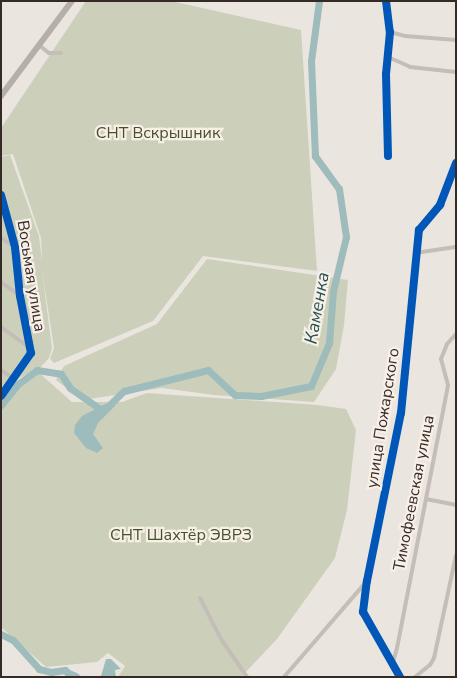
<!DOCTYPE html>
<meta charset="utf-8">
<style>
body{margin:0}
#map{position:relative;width:457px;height:678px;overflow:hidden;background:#ebe5e0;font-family:"Nunito Sans",sans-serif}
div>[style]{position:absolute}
.green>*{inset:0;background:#ccd0bb}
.water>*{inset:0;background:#9dbcbb}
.river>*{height:7px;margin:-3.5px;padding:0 3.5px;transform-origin:3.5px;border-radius:3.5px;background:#9dbcbb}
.street>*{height:4px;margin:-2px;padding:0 2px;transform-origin:2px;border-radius:2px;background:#c4bdb8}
.secondary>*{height:5.5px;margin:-2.75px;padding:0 2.75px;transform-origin:2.75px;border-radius:2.75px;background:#b5aea9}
.cycleway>*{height:8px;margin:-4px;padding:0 4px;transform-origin:4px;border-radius:4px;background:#0057b8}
span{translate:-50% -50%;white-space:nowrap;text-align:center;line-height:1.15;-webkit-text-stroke:4.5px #f8efe7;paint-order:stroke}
.park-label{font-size:16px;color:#45512d}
.street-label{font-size:16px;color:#342b27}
.water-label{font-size:18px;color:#205153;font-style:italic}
.frame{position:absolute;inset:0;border:2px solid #342b27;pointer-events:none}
</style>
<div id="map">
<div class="green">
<i style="clip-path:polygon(86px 1px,171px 1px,301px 30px,317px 271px,203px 256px,153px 321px,54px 363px,50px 359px,54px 348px,42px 270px,52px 348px,49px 358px,39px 369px,17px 379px,1px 400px,1px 157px,10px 155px,39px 236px,42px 262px,41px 238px,13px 154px,1px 156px,1px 128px)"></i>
<i style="clip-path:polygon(207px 259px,348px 280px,344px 325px,336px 369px,314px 402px,214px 395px,162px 388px,82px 400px,56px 380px,64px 366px,157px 324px)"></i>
<i style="clip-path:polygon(37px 371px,72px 402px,122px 402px,147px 393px,318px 405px,346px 409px,356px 430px,347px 510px,335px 558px,277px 639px,241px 677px,118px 677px,125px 666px,108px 653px,97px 662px,46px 667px,1px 627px,1px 401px,18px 380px)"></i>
</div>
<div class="water">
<i style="clip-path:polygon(105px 404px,115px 406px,98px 423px,93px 434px,103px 448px,97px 453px,86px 448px,74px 433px,75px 425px,82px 416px)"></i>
<i style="clip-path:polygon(106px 659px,111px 659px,121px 669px,115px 670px,116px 677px,101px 676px)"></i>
<i style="clip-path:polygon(65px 668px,77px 673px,82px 677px,66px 677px,63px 672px,49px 675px,53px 669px)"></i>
</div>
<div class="river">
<i style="left:1px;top:405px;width:27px;rotate:-51deg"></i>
<i style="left:18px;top:384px;width:24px;rotate:-36deg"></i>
<i style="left:37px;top:370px;width:24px;rotate:9deg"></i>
<i style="left:61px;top:374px;width:17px;rotate:57deg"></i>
<i style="left:70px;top:388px;width:40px;rotate:34.9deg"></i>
<i style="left:103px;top:411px;width:29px;rotate:-44deg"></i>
<i style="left:124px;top:391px;width:87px;rotate:-14deg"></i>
<i style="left:208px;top:370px;width:37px;rotate:43deg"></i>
<i style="left:235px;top:395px;width:26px;rotate:2deg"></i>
<i style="left:261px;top:396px;width:51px;rotate:-11.3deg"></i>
<i style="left:311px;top:386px;width:47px;rotate:-67.3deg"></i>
<i style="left:329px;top:343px;width:52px;rotate:-85.6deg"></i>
<i style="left:333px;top:291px;width:56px;rotate:-76.5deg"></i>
<i style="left:346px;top:237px;width:49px;rotate:-98.3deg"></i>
<i style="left:339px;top:189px;width:41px;rotate:-126deg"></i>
<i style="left:315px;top:156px;width:95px;rotate:-92.4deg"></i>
<i style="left:311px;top:61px;width:61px;rotate:-82.4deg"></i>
<i style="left:1px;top:634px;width:13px;rotate:27deg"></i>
<i style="left:13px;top:640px;width:39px;rotate:48deg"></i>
<i style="left:39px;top:669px;width:12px;rotate:14deg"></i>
<i style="left:51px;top:672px;width:14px;rotate:-8deg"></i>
<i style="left:65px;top:670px;width:10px;rotate:45deg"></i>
</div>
<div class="street">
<i style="left:386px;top:1px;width:31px;rotate:83deg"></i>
<i style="left:390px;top:32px;width:42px;rotate:95.4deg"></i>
<i style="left:386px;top:74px;width:82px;rotate:88.6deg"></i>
<i style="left:390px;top:32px;width:16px;rotate:15deg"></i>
<i style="left:405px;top:36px;width:51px;rotate:4.5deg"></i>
<i style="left:39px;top:45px;width:13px;rotate:39deg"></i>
<i style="left:49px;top:53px;width:12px"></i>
<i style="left:388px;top:57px;width:24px;rotate:24deg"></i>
<i style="left:410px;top:67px;width:46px;rotate:6.2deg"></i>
<i style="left:1px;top:195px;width:54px;rotate:74.9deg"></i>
<i style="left:15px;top:247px;width:49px;rotate:84.2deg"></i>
<i style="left:20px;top:296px;width:58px;rotate:79.1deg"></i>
<i style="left:31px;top:353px;width:52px;rotate:124.9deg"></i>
<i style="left:1px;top:238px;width:17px;rotate:33deg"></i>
<i style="left:415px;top:253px;width:41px;rotate:-8.3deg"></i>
<i style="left:1px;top:282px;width:24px;rotate:36deg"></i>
<i style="left:1px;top:327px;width:36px;rotate:36deg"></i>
<i style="left:1px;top:370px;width:16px;rotate:35deg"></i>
<i style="left:426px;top:499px;width:31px;rotate:11deg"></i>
<i style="left:200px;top:598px;width:46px;rotate:62.9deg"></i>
<i style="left:221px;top:639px;width:46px;rotate:55.6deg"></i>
<i style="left:393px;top:662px;width:15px;rotate:-74deg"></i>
<i style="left:397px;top:648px;width:268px;rotate:-79deg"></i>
<i style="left:448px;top:385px;width:27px;rotate:-105deg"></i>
<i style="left:441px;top:359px;width:16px;rotate:-68deg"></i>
<i style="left:447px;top:344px;width:13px;rotate:-48deg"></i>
<i style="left:284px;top:677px;width:125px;rotate:-49.2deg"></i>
<i style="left:400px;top:677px;width:75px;rotate:-119.6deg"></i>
<i style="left:363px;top:612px;width:31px;rotate:-83deg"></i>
<i style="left:367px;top:581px;width:171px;rotate:-78.6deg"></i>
<i style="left:401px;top:413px;width:184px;rotate:-84.4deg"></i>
<i style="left:419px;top:230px;width:33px;rotate:-50deg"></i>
<i style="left:440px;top:205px;width:45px;rotate:-69.1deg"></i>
<i style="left:415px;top:677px;width:19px;rotate:-39deg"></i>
<i style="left:430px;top:665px;width:8px;rotate:-60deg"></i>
<i style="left:434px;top:658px;width:105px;rotate:-77.9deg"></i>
</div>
<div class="secondary">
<i style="left:1px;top:96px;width:119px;rotate:-53.2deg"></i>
</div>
<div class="cycleway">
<i style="left:386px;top:1px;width:31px;rotate:83deg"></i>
<i style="left:390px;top:32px;width:42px;rotate:95.4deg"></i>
<i style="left:386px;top:74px;width:82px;rotate:88.6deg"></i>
<i style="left:1px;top:195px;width:54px;rotate:74.9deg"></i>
<i style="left:15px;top:247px;width:49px;rotate:84.2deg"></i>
<i style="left:20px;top:296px;width:58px;rotate:79.1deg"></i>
<i style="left:31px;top:353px;width:52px;rotate:124.9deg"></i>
<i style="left:400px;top:677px;width:75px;rotate:-119.6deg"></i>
<i style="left:363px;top:612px;width:31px;rotate:-83deg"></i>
<i style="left:367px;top:581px;width:171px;rotate:-78.6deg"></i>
<i style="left:401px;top:413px;width:184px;rotate:-84.4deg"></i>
<i style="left:419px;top:230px;width:33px;rotate:-50deg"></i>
<i style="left:440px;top:205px;width:45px;rotate:-69.1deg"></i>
</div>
<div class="park-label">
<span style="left:158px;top:133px">СНТ Вскрышник</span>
<span style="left:181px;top:535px">СНТ Шахтёр ЭВРЗ</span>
</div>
<div class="street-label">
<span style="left:31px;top:276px;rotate:81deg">Восьмая улица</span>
<span style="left:383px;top:418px;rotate:-81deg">улица Пожарского</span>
<span style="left:414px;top:493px;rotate:-79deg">Тимофеевская улица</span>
</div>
<div class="water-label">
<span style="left:317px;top:308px;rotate:-80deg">Каменка</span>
</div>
<div class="frame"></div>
</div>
